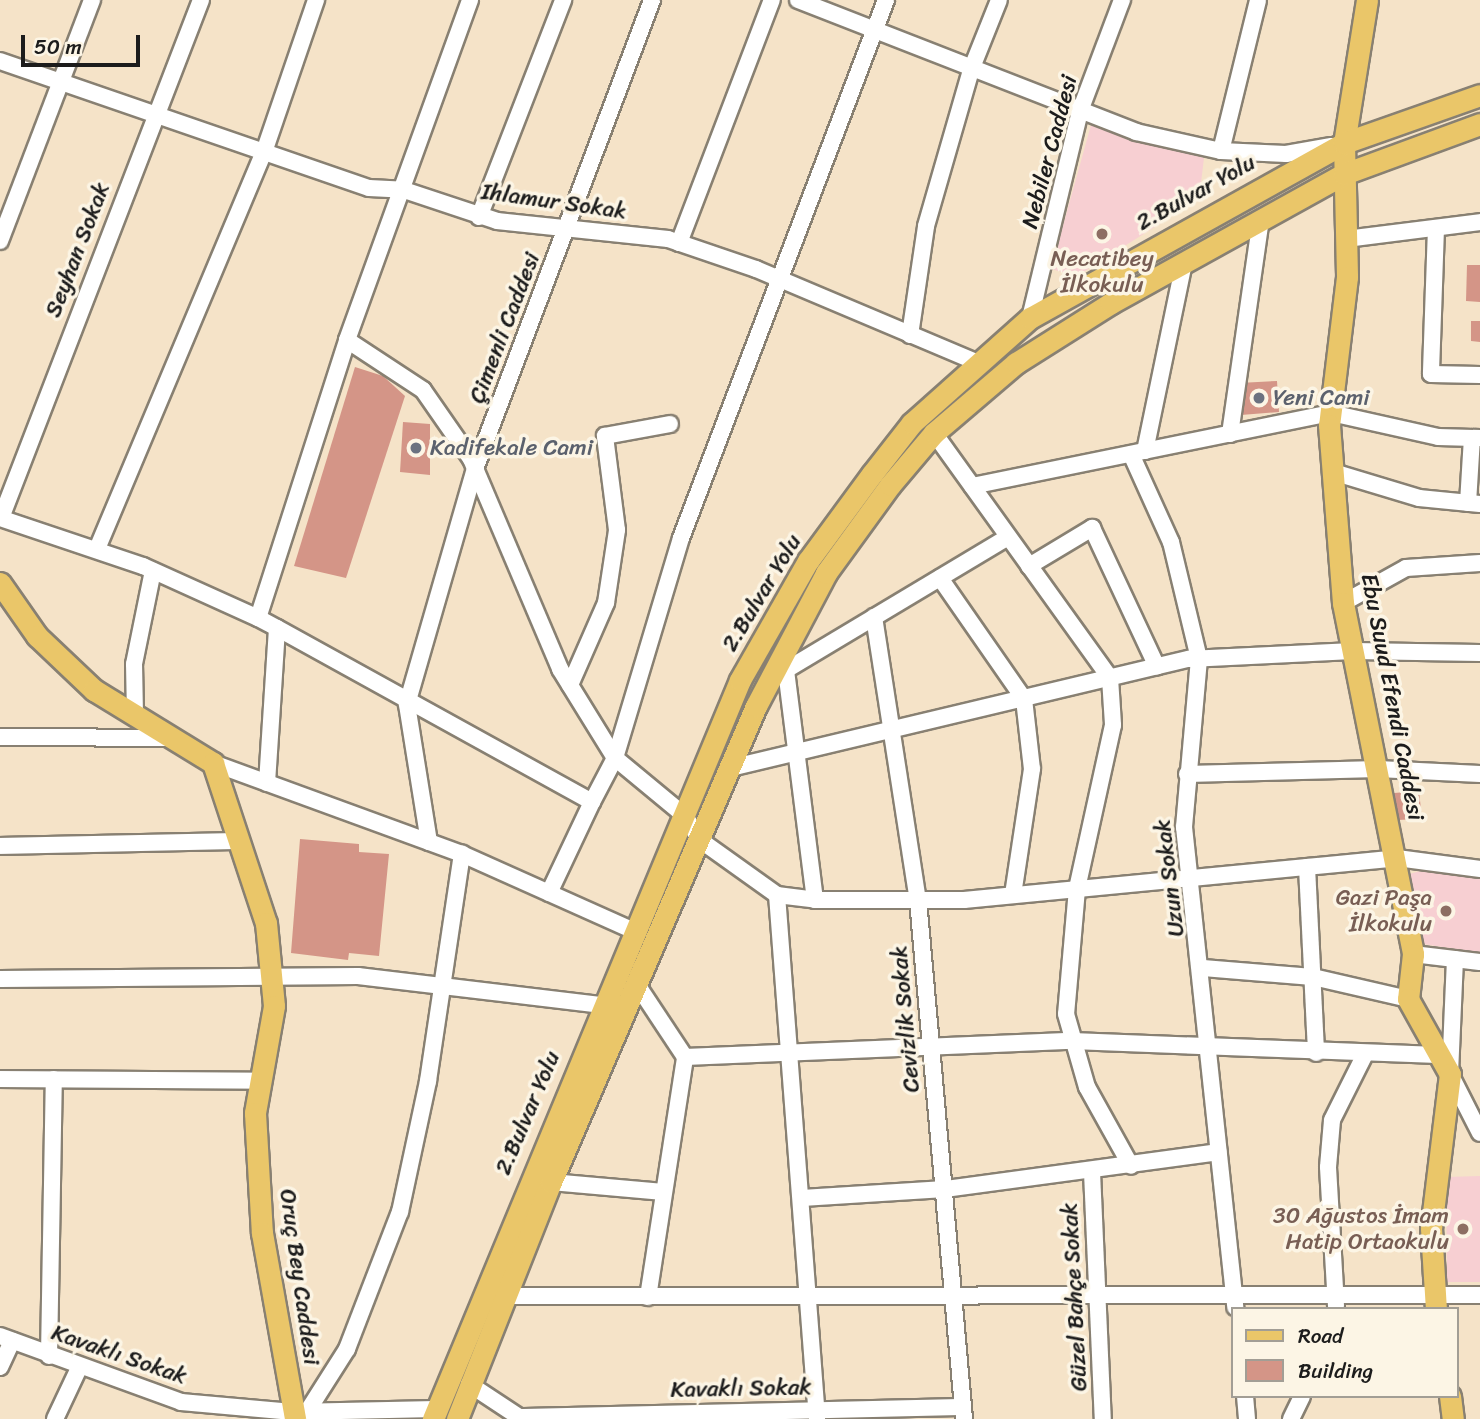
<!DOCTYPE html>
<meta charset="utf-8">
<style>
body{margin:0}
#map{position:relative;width:1480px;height:1419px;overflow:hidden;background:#f5e3c8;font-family:Sriracha,sans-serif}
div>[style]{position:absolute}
.built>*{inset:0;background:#f7cfd2}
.building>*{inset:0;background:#d49587}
.roads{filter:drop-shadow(2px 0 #888072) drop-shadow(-2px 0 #888072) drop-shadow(0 2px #888072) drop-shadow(0 -2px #888072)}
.minor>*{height:16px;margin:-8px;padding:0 8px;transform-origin:8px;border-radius:8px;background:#fff}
.major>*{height:21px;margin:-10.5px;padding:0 10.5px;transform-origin:10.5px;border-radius:10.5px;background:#eac669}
.dots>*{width:19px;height:19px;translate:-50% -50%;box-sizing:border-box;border:4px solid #fcf5e5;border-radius:50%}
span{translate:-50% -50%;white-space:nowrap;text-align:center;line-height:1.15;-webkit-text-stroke:7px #fcf5e5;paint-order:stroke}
.street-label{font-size:23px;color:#1c1c1c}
.education-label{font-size:23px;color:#785e54}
.right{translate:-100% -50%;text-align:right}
.worship-label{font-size:23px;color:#5b616d}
.left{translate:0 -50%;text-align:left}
.legend{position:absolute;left:1231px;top:1307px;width:228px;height:91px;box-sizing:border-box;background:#fcf5e5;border:2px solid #a29e95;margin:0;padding:9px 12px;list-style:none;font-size:21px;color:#1c1c1c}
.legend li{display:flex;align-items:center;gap:14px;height:35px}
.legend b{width:35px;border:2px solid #a29e95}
.scale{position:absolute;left:21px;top:35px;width:119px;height:32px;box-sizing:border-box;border:4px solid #1c1c1c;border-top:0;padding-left:9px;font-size:21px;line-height:24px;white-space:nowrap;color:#1c1c1c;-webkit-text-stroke:5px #fcf5e5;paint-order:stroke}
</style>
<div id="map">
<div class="built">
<i style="clip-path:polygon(1091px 125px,1204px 158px,1199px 199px,1077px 276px,1051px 269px)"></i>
<i style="clip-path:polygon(1420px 871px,1480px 879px,1480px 953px,1417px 943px,1406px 875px)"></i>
<i style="clip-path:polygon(1480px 1176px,1480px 1282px,1447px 1282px,1446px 1177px)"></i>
</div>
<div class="building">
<i style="clip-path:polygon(1467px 265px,1480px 265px,1480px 302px,1466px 301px)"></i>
<i style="clip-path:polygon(1471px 321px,1480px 321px,1480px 342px,1471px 341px)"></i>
<i style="clip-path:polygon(355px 367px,383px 376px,405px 396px,346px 578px,294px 566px)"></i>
<i style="clip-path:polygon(1277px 381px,1279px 412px,1241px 415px,1239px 383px)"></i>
<i style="clip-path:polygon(403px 422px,430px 424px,430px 475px,400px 472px)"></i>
<i style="clip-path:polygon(1419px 791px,1422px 819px,1397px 820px,1394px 793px)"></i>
<i style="clip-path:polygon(300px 839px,359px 844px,359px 852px,389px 854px,379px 956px,349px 953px,348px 960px,291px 953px)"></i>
</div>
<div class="roads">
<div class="minor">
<i style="left:798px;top:0;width:363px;rotate:21.3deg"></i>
<i style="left:1136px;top:132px;width:87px;rotate:12.6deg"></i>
<i style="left:1221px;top:151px;width:65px;rotate:2.6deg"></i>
<i style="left:1286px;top:154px;width:46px;rotate:-10.1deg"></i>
<i style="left:0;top:61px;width:390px;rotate:19deg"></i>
<i style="left:369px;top:188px;width:35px;rotate:3deg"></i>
<i style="left:404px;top:190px;width:98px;rotate:18.4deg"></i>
<i style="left:497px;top:221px;width:172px;rotate:6deg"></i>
<i style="left:668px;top:239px;width:93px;rotate:18.8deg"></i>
<i style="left:756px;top:269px;width:239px;rotate:22.9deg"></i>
<i style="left:1221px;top:151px;width:155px;rotate:-76.2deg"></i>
<i style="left:479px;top:217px;width:233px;rotate:-68.8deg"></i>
<i style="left:1436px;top:228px;width:146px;rotate:92deg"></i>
<i style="left:1431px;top:374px;width:49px;rotate:1.2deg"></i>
<i style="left:1346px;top:239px;width:135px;rotate:-7.2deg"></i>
<i style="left:0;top:241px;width:258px;rotate:-69.1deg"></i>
<i style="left:679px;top:243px;width:260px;rotate:-69.1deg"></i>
<i style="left:1030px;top:318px;width:213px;rotate:-76.4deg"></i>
<i style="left:1080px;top:111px;width:119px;rotate:-69.3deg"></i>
<i style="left:910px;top:335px;width:110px;rotate:-81.6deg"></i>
<i style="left:926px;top:226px;width:162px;rotate:-73.9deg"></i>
<i style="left:971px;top:70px;width:75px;rotate:-68.2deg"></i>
<i style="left:347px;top:340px;width:362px;rotate:-70.1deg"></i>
<i style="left:934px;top:433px;width:302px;rotate:54.3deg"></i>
<i style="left:1110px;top:678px;width:47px;rotate:86.3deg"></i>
<i style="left:1113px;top:725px;width:168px;rotate:102.4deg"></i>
<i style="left:1077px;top:889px;width:125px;rotate:95deg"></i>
<i style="left:1066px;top:1014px;width:76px;rotate:74deg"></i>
<i style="left:1087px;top:1087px;width:90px;rotate:60.9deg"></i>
<i style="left:1230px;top:434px;width:216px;rotate:-81.8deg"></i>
<i style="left:1145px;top:451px;width:193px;rotate:-78.3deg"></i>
<i style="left:1131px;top:454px;width:97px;rotate:65.6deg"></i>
<i style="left:1171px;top:542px;width:120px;rotate:76.5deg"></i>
<i style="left:1199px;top:659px;width:169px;rotate:95.1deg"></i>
<i style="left:1184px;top:827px;width:483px;rotate:83.9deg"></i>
<i style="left:1333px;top:472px;width:90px;rotate:16.8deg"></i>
<i style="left:1419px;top:498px;width:61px;rotate:5.6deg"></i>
<i style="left:972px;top:486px;width:366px;rotate:-11.5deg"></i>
<i style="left:1331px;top:413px;width:110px;rotate:12.6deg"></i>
<i style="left:1438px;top:437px;width:42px;rotate:1.4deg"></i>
<i style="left:1468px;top:503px;width:65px;rotate:-86.5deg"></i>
<i style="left:0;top:518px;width:151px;rotate:18.6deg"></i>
<i style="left:143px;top:566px;width:126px;rotate:24.3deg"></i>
<i style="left:1px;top:518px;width:555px;rotate:-68.89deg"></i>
<i style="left:97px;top:549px;width:431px;rotate:-67.2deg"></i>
<i style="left:264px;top:152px;width:161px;rotate:-71.1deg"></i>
<i style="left:1029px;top:566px;width:74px;rotate:-31.1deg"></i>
<i style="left:1092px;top:528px;width:153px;rotate:64.9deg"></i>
<i style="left:940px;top:578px;width:147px;rotate:55.2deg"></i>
<i style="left:1024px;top:699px;width:70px;rotate:83.5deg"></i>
<i style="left:1032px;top:769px;width:127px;rotate:98.6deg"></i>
<i style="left:1343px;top:603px;width:72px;rotate:-29.1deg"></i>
<i style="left:1406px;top:568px;width:74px;rotate:-3.9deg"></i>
<i style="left:874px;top:617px;width:286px;rotate:81.2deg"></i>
<i style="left:918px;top:900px;width:521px;rotate:84.93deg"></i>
<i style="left:277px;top:628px;width:21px;rotate:-152deg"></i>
<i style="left:258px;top:618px;width:292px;rotate:-72.2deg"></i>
<i style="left:347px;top:340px;width:91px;rotate:33.3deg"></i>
<i style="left:423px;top:390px;width:84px;rotate:55.2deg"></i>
<i style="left:471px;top:459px;width:228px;rotate:67deg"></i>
<i style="left:560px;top:669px;width:105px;rotate:58.3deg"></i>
<i style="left:776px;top:676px;width:270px;rotate:-30.9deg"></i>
<i style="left:570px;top:685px;width:90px;rotate:-66.3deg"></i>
<i style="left:606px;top:603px;width:74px;rotate:-81.4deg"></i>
<i style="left:617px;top:530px;width:95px;rotate:-97.3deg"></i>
<i style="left:605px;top:436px;width:66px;rotate:-10.5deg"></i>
<i style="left:135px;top:715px;width:51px;rotate:-91.1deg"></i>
<i style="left:134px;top:664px;width:95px;rotate:-78.5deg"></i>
<i style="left:0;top:737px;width:172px;rotate:0.3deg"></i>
<i style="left:615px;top:758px;width:230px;rotate:-73.3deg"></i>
<i style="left:681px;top:538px;width:576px;rotate:-69.14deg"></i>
<i style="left:213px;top:763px;width:265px;rotate:20.1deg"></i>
<i style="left:730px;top:768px;width:472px;rotate:-13.4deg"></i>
<i style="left:1189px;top:659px;width:164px;rotate:-2.8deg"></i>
<i style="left:1353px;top:651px;width:127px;rotate:0.9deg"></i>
<i style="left:1187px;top:774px;width:191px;rotate:-1.5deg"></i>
<i style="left:1378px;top:769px;width:102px;rotate:2.8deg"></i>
<i style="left:267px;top:783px;width:155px;rotate:-86.3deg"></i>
<i style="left:277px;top:628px;width:360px;rotate:28.9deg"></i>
<i style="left:592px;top:802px;width:50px;rotate:-62.4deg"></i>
<i style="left:615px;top:758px;width:91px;rotate:39.6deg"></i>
<i style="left:685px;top:816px;width:28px;rotate:58deg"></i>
<i style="left:700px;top:840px;width:95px;rotate:35.5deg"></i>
<i style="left:777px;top:895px;width:38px;rotate:7deg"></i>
<i style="left:815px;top:900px;width:232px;rotate:-97.2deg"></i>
<i style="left:429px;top:842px;width:140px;rotate:-99.1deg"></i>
<i style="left:407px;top:704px;width:245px;rotate:-73.9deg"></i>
<i style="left:475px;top:469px;width:501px;rotate:-69.32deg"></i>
<i style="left:0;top:846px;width:240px;rotate:-1.2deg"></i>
<i style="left:1307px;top:867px;width:186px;rotate:87.2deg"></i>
<i style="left:549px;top:893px;width:101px;rotate:-64.7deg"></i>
<i style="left:777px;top:895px;width:526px;rotate:85.63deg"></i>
<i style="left:815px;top:900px;width:149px"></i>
<i style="left:964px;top:900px;width:435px;rotate:-5.5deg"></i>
<i style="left:1397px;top:858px;width:84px;rotate:7.5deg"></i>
<i style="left:1413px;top:954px;width:67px;rotate:6.8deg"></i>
<i style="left:1455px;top:959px;width:115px;rotate:92.5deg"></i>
<i style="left:1450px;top:1074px;width:66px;rotate:63deg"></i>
<i style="left:1203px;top:968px;width:110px;rotate:4.7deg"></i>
<i style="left:1313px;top:977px;width:98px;rotate:13deg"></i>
<i style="left:0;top:979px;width:358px;rotate:-0.5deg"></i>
<i style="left:358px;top:976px;width:246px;rotate:6.8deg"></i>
<i style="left:636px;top:983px;width:89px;rotate:56.5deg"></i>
<i style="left:0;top:1079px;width:260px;rotate:0.4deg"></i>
<i style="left:1092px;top:1172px;width:247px;rotate:87.5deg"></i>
<i style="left:551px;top:1182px;width:113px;rotate:5.1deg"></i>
<i style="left:802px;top:1198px;width:143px;rotate:-3.6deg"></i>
<i style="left:945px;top:1189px;width:276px;rotate:-7.7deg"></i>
<i style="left:505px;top:1296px;width:975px;rotate:-0.06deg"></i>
<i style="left:648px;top:1297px;width:243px;rotate:-81.2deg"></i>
<i style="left:685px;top:1057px;width:387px;rotate:-2.4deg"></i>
<i style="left:1072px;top:1041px;width:366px;rotate:2.2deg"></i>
<i style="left:1336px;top:1306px;width:139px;rotate:-93.3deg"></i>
<i style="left:1328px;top:1167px;width:47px;rotate:-85.1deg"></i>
<i style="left:1332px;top:1120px;width:72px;rotate:-63.4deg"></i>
<i style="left:0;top:1336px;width:193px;rotate:20deg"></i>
<i style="left:181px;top:1402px;width:112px;rotate:5.1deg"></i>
<i style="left:293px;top:1412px;width:143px;rotate:-1.2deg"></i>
<i style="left:49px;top:1356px;width:277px;rotate:-89deg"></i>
<i style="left:0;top:1367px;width:29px;rotate:-65deg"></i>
<i style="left:469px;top:1384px;width:64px;rotate:33.4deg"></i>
<i style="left:1245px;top:1396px;width:23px;rotate:85deg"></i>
<i style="left:307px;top:1412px;width:75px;rotate:-57.6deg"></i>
<i style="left:347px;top:1349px;width:147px;rotate:-68.9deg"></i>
<i style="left:400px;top:1212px;width:134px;rotate:-77.9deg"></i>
<i style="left:428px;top:1081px;width:230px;rotate:-81.5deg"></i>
<i style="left:462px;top:854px;width:188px;rotate:24.1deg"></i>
<i style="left:521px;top:1417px;width:442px;rotate:-1.3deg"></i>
<i style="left:55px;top:1419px;width:56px;rotate:-64.8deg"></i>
<i style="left:1291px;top:1419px;width:25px;rotate:-64deg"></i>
</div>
<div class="major">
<i style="left:1367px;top:0;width:145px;rotate:99.1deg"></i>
<i style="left:1344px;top:143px;width:134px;rotate:88.7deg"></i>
<i style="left:1347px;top:277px;width:149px;rotate:96.9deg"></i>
<i style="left:1329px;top:425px;width:179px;rotate:85.5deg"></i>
<i style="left:1343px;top:603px;width:358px;rotate:78.7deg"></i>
<i style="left:1413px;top:954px;width:45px;rotate:96.3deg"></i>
<i style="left:1408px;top:999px;width:86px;rotate:60.8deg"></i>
<i style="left:1450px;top:1074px;width:155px;rotate:97deg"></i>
<i style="left:1431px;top:1228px;width:81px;rotate:86.5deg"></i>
<i style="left:0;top:583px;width:65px;rotate:55.1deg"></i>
<i style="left:37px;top:636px;width:79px;rotate:43.5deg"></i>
<i style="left:94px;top:690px;width:140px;rotate:31.5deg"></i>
<i style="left:213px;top:763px;width:169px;rotate:71.7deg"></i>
<i style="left:266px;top:923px;width:83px;rotate:84.5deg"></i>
<i style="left:274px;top:1006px;width:109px;rotate:100.1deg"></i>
<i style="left:255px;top:1113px;width:120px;rotate:86.7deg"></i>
<i style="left:262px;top:1233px;width:189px;rotate:79.9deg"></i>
<i style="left:1450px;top:1396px;width:23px;rotate:83deg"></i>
<i style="left:433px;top:1419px;width:800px;rotate:-67.44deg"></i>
<i style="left:740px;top:680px;width:137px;rotate:-60.3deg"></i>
<i style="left:808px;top:561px;width:108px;rotate:-53.7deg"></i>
<i style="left:872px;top:474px;width:65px;rotate:-51.9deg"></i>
<i style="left:912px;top:423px;width:158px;rotate:-41.7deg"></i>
<i style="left:1030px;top:318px;width:359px;rotate:-29.1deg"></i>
<i style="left:1344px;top:143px;width:144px;rotate:-19.4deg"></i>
<i style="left:457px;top:1419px;width:255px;rotate:-68.4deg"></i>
<i style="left:551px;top:1182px;width:518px;rotate:-66.7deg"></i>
<i style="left:756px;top:706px;width:150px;rotate:-62.2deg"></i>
<i style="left:826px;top:573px;width:109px;rotate:-54deg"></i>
<i style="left:890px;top:485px;width:68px;rotate:-49.8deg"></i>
<i style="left:934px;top:433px;width:108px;rotate:-40.5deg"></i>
<i style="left:1016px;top:363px;width:112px;rotate:-32.3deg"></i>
<i style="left:1111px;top:303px;width:266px;rotate:-29deg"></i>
<i style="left:1344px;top:174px;width:145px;rotate:-20.2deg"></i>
</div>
</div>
<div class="dots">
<i style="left:1102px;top:234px;background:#8d6e63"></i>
<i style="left:1259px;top:398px;background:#6b7280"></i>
<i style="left:416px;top:448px;background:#6b7280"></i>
<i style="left:1446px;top:911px;background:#8d6e63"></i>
<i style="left:1463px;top:1229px;background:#8d6e63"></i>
</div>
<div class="street-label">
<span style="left:1050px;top:152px;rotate:-75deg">Nebiler Caddesi</span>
<span style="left:1196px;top:193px;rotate:-29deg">2.Bulvar Yolu</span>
<span style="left:554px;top:202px;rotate:8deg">Ihlamur Sokak</span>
<span style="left:78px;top:250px;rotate:-69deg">Seyhan Sokak</span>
<span style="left:505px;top:328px;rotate:-69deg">Çimenli Caddesi</span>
<span style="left:762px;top:593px;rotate:-59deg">2.Bulvar Yolu</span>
<span style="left:1392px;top:697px;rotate:79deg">Ebu Suud Efendi Caddesi</span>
<span style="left:1170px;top:878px;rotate:-97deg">Uzun Sokak</span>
<span style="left:906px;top:1019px;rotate:-95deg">Cevizlik Sokak</span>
<span style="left:528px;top:1113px;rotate:-67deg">2.Bulvar Yolu</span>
<span style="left:299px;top:1277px;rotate:82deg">Oruç Bey Caddesi</span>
<span style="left:1075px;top:1297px;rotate:-93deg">Güzel Bahçe Sokak</span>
<span style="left:119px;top:1355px;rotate:19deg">Kavaklı Sokak</span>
<span style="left:741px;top:1389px;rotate:-1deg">Kavaklı Sokak</span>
</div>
<div class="education-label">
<span style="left:1102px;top:272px">Necatibey<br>İlkokulu</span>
<span class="right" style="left:1432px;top:911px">Gazi Paşa<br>İlkokulu</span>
<span class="right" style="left:1449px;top:1229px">30 Ağustos İmam<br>Hatip Ortaokulu</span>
</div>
<div class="worship-label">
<span class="left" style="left:1273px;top:398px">Yeni Cami</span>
<span class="left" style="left:430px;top:448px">Kadifekale Cami</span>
</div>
<ul class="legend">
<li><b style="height:9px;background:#eac669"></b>Road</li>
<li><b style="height:19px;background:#d49587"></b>Building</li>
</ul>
<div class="scale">50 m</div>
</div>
